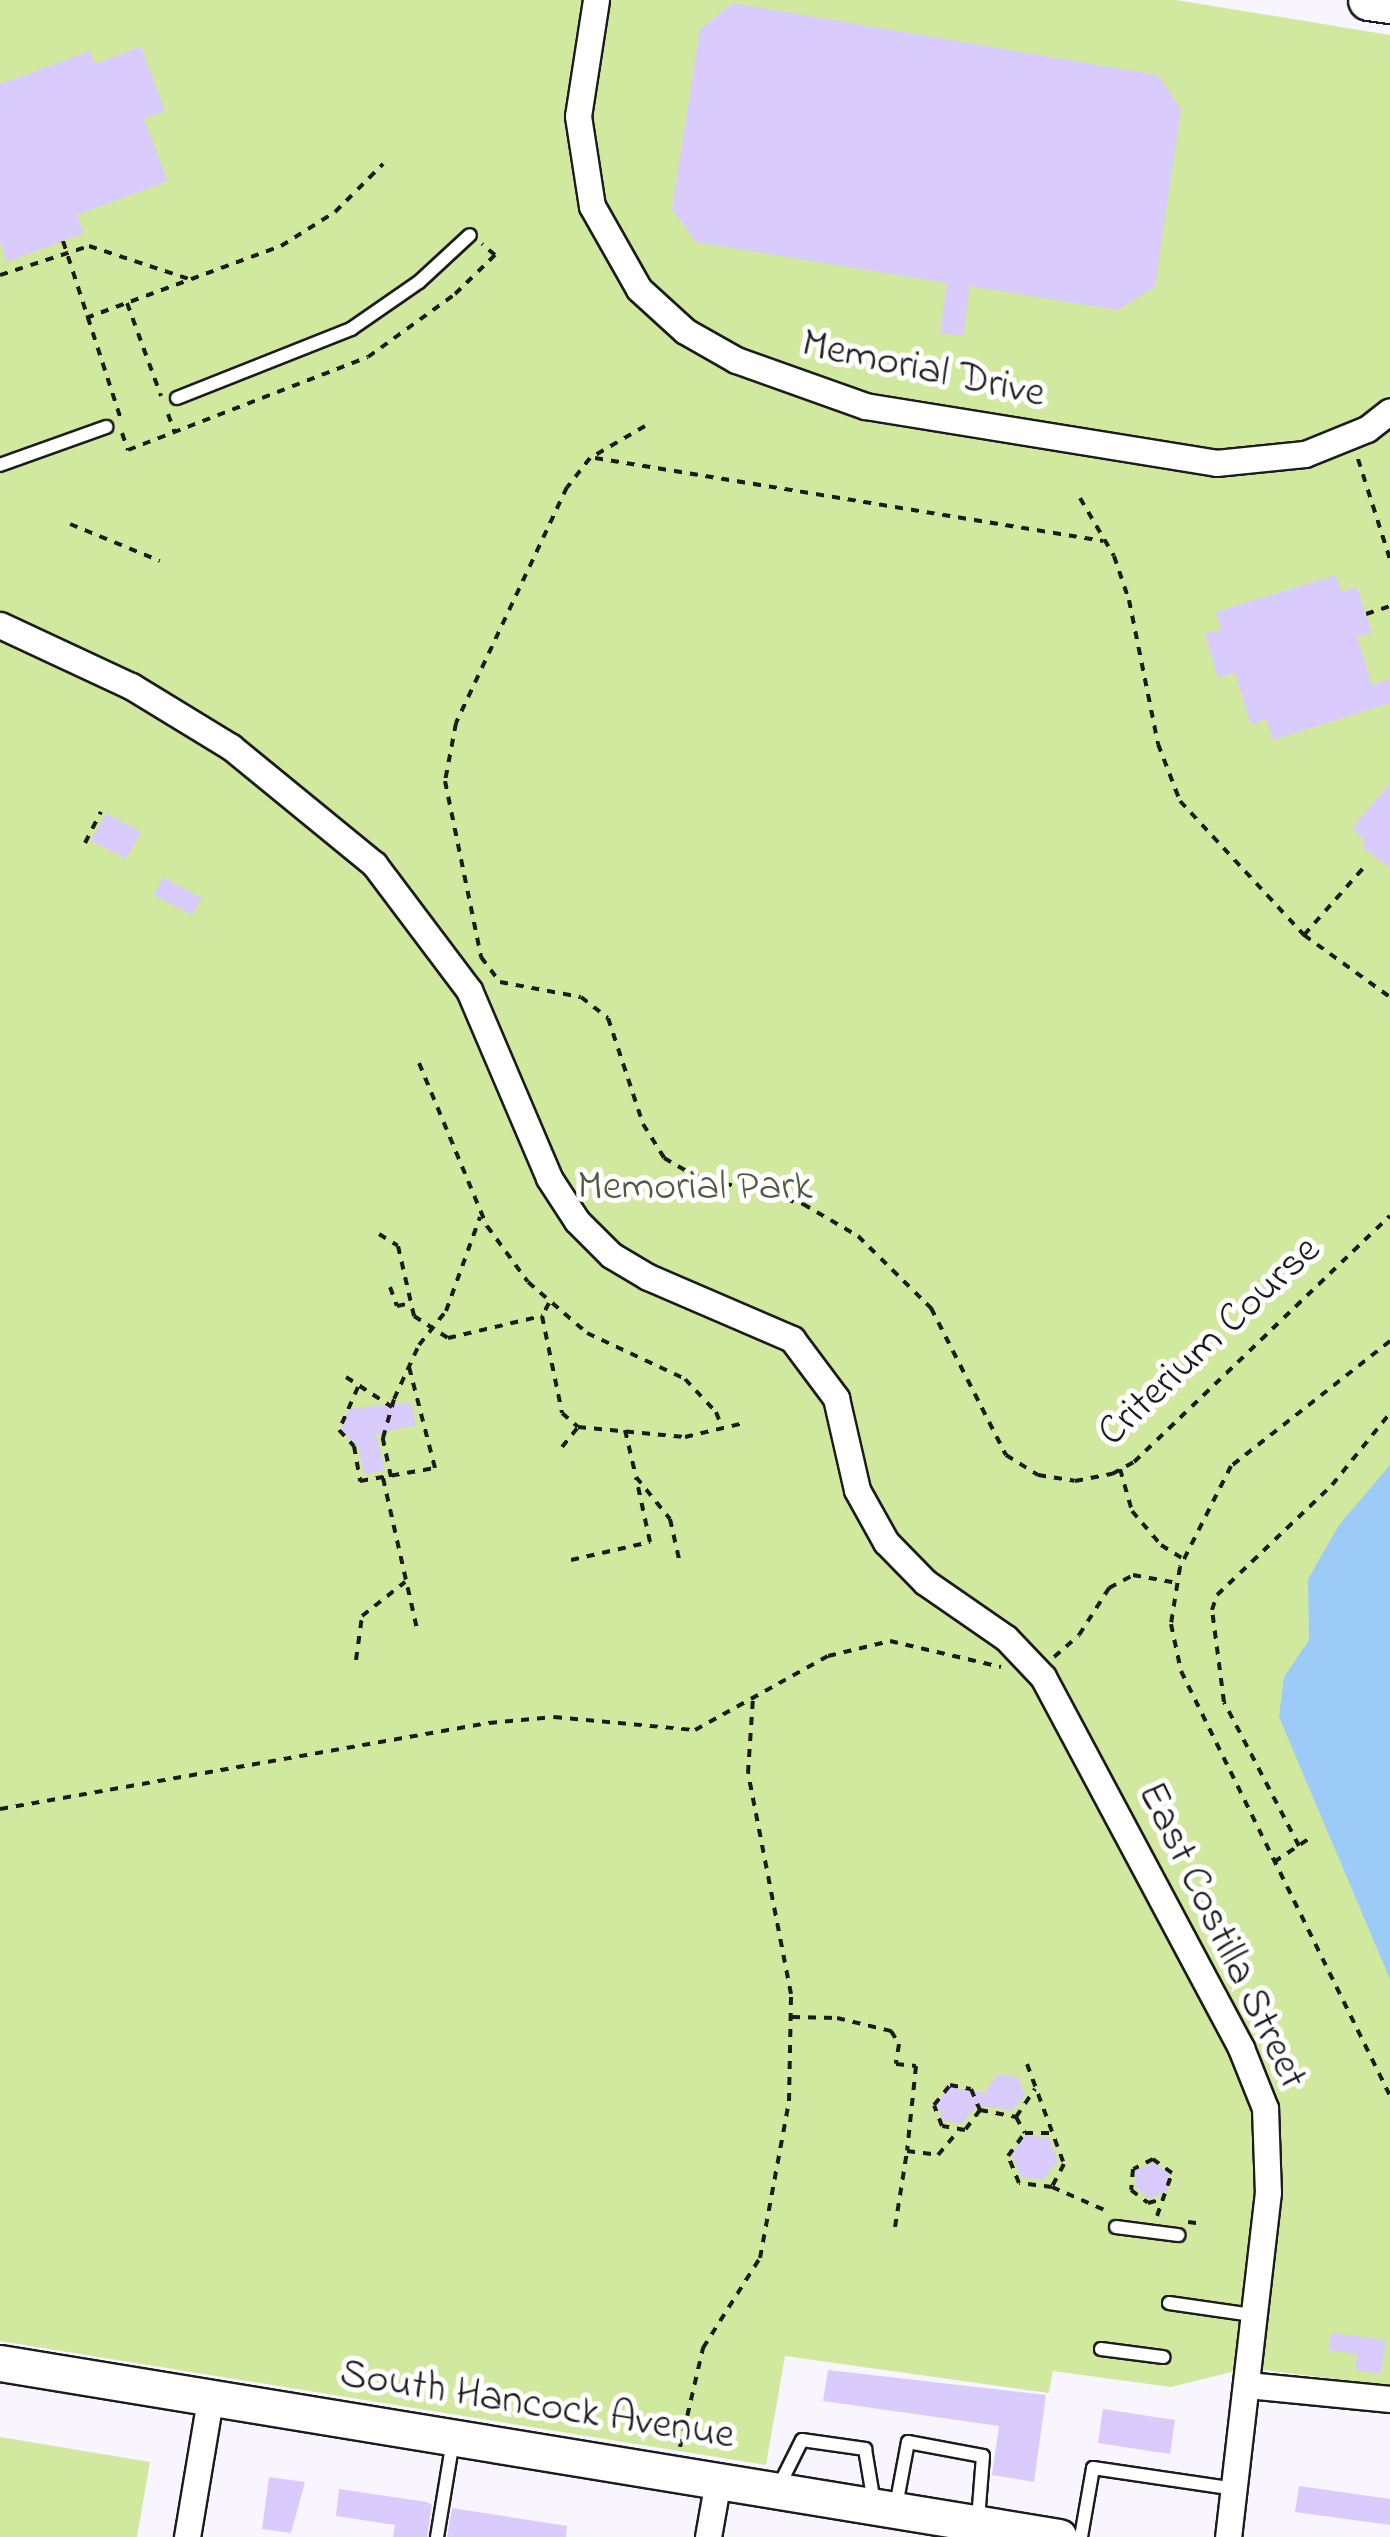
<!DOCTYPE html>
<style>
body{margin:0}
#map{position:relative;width:1390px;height:2537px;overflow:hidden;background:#f8f5ff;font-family:"Indie Flower",sans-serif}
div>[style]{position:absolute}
.green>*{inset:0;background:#d0e99e}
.water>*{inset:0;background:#9ccbf7}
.building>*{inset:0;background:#dacbfd}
.path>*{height:4px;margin-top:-2px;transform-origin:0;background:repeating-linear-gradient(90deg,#1c1c1c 0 8px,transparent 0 16px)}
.roads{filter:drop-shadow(2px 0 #1c1c1c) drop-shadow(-2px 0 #1c1c1c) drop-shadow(0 2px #1c1c1c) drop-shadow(0 -2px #1c1c1c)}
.service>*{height:12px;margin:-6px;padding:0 6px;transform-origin:6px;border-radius:6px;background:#fff}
.minor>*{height:25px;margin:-12.5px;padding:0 12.5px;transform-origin:12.5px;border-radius:12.5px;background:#fff}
.secondary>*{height:35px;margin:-17.5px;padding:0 17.5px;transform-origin:17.5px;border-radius:17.5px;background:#fff}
.primary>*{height:40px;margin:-20px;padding:0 20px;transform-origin:20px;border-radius:20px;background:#fff}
span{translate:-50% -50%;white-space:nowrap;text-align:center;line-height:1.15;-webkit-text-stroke:10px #fff;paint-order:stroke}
.street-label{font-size:42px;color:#1c1c1c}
.park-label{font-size:42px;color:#525a43}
</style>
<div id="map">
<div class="green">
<i style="clip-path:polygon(0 0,1176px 0,1390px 35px,1390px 2386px,1248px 2368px,1171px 2387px,1053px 2371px,1049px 2393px,785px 2356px,766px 2465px,0 2341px)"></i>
<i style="clip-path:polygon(0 2437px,150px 2462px,137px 2537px,0 2537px)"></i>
</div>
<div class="water">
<i style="clip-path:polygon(1390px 1465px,1390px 1979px,1279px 1717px,1284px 1677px,1309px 1640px,1308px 1579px,1339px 1525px)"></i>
</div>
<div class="building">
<i style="clip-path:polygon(733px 3px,1158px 75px,1181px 109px,1155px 287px,1117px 310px,970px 286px,963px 336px,940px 333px,947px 283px,696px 242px,672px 209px,700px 29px)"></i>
<i style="clip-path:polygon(141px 46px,165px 111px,144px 119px,168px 181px,77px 215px,84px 233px,7px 262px,0 242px,0 84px,90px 51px,95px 64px)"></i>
<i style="clip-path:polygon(1336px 575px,1341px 592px,1357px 587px,1372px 633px,1357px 636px,1372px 685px,1390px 679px,1390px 703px,1273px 740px,1266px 719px,1251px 725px,1235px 673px,1218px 678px,1205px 633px,1222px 630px,1216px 612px)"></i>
<i style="clip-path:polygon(1390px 783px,1390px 868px,1362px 847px,1366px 842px,1352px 828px)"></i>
<i style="clip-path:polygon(106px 813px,141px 832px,126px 859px,91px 840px)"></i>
<i style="clip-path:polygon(163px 877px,202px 898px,192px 915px,154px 895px)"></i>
<i style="clip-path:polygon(411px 1402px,416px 1425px,376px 1434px,385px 1470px,364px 1475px,358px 1447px,341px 1430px,348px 1409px)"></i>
<i style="clip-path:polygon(998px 2074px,1018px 2077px,1025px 2095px,1013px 2110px,977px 2106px,962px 2124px,944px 2121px,936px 2104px,950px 2087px,984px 2093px)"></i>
<i style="clip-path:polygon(1026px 2135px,1049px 2138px,1058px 2161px,1043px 2180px,1021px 2177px,1011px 2154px)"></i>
<i style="clip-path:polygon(1154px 2162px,1169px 2173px,1167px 2191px,1150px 2199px,1135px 2187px,1136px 2170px)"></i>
<i style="clip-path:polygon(1331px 2333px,1386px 2340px,1381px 2374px,1355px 2370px,1357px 2354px,1328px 2350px)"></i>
<i style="clip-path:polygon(828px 2370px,1046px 2395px,1034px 2482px,992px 2475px,999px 2426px,823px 2401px)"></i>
<i style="clip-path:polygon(1103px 2409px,1175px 2420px,1170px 2454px,1098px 2443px)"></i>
<i style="clip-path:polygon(269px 2477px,305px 2482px,291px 2533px,262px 2529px)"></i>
<i style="clip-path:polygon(1299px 2486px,1390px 2499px,1390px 2525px,1295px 2512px)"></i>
<i style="clip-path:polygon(339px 2489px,427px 2502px,432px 2505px,427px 2537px,393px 2537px,395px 2525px,336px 2516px)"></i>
<i style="clip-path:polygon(452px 2508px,567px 2526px,566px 2537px,447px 2537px)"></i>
</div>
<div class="path">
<i style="left:63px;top:241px;width:187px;rotate:72deg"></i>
<i style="left:0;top:275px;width:94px;rotate:-18deg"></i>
<i style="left:89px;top:246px;width:105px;rotate:18.3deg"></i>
<i style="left:127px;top:303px;width:99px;rotate:69.9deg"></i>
<i style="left:86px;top:318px;width:208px;rotate:-20.3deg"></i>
<i style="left:281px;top:246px;width:64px;rotate:-32.2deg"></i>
<i style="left:335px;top:212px;width:68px;rotate:-45deg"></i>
<i style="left:168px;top:414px;width:20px;rotate:70deg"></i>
<i style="left:645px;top:426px;width:64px;rotate:149.8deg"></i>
<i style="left:590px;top:458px;width:37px;rotate:128deg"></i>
<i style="left:567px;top:487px;width:261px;rotate:115.2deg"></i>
<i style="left:456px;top:723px;width:59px;rotate:100.7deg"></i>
<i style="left:445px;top:781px;width:180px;rotate:78.4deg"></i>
<i style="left:481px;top:957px;width:31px;rotate:53deg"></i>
<i style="left:500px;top:982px;width:82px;rotate:10.5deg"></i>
<i style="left:581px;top:997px;width:34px;rotate:38deg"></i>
<i style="left:608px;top:1018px;width:112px;rotate:71.7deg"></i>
<i style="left:643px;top:1124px;width:40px;rotate:58deg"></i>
<i style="left:664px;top:1158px;width:34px;rotate:30deg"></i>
<i style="left:693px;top:1175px;width:114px;rotate:14.8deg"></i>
<i style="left:803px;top:1204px;width:64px;rotate:30.2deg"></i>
<i style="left:858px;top:1236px;width:103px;rotate:44.6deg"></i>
<i style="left:931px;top:1308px;width:165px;rotate:63deg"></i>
<i style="left:1006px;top:1455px;width:38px;rotate:32deg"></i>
<i style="left:1038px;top:1475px;width:37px;rotate:9deg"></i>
<i style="left:1075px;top:1481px;width:38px;rotate:-11deg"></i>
<i style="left:1112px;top:1474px;width:25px;rotate:-29deg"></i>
<i style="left:1134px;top:1462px;width:355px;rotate:-43.9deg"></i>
<i style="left:122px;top:433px;width:18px;rotate:71deg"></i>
<i style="left:128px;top:450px;width:257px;rotate:-21.2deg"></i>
<i style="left:368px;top:357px;width:107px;rotate:-35.9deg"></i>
<i style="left:455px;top:294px;width:56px;rotate:-44.3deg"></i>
<i style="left:495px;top:255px;width:17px;rotate:-140deg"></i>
<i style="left:595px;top:458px;width:515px;rotate:9.28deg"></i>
<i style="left:1358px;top:459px;width:105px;rotate:72.3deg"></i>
<i style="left:1080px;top:498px;width:67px;rotate:59.6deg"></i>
<i style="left:1114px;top:556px;width:46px;rotate:71.2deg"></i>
<i style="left:1129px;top:600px;width:147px;rotate:78.6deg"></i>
<i style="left:1158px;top:744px;width:61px;rotate:68.9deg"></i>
<i style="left:1180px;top:801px;width:183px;rotate:47.2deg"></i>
<i style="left:1304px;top:935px;width:106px;rotate:35.8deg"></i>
<i style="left:70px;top:524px;width:97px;rotate:22.3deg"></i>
<i style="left:1366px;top:614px;width:25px;rotate:-18deg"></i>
<i style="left:85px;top:843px;width:35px;rotate:-63deg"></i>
<i style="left:1304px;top:935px;width:92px;rotate:-48.5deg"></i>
<i style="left:419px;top:1063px;width:177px;rotate:67.4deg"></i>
<i style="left:487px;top:1226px;width:69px;rotate:53.8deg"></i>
<i style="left:528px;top:1282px;width:78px;rotate:40.8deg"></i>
<i style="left:587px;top:1333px;width:108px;rotate:25.1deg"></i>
<i style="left:685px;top:1379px;width:45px;rotate:46.8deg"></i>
<i style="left:716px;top:1412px;width:17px;rotate:69deg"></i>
<i style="left:379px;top:1234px;width:22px;rotate:32deg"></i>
<i style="left:398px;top:1246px;width:72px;rotate:77.1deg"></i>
<i style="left:414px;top:1316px;width:40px;rotate:32.9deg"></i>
<i style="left:448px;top:1338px;width:97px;rotate:-13.2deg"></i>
<i style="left:390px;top:1287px;width:20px;rotate:70deg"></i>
<i style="left:397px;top:1306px;width:14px;rotate:-12deg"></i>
<i style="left:549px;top:1303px;width:15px;rotate:118deg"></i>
<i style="left:542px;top:1316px;width:99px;rotate:78.3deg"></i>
<i style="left:562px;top:1413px;width:21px;rotate:41deg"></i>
<i style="left:1390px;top:1341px;width:202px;rotate:141.8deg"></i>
<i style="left:1231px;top:1466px;width:113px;rotate:116.8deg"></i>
<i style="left:1180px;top:1567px;width:58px;rotate:99deg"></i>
<i style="left:1171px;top:1624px;width:48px;rotate:78deg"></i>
<i style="left:1181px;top:1671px;width:473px;rotate:63.8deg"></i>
<i style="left:346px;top:1377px;width:55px;rotate:33.1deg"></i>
<i style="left:358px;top:1387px;width:47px;rotate:113.8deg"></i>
<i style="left:339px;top:1430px;width:22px;rotate:47deg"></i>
<i style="left:354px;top:1446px;width:36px;rotate:80deg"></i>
<i style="left:360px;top:1481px;width:76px;rotate:-9.8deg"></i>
<i style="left:435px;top:1468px;width:108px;rotate:-104.4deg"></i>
<i style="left:625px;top:1430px;width:48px;rotate:76.8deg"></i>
<i style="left:636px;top:1477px;width:54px;rotate:51deg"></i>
<i style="left:670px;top:1519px;width:41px;rotate:77.3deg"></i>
<i style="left:562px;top:1447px;width:26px;rotate:-51deg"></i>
<i style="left:578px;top:1427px;width:107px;rotate:5.3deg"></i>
<i style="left:685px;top:1437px;width:57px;rotate:-13.3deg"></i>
<i style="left:1120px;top:1469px;width:44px;rotate:74.1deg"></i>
<i style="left:1132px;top:1511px;width:45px;rotate:49.5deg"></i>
<i style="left:1161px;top:1545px;width:26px;rotate:32deg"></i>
<i style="left:391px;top:1477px;width:40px;rotate:-102deg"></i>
<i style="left:383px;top:1438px;width:41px;rotate:-74.2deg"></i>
<i style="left:394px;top:1399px;width:60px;rotate:-65.2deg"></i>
<i style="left:419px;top:1345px;width:43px;rotate:-51.5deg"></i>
<i style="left:446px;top:1311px;width:100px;rotate:-70.1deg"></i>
<i style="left:383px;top:1478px;width:155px;rotate:77.3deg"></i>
<i style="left:571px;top:1560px;width:81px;rotate:-12.8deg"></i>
<i style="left:650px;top:1542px;width:66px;rotate:-102.2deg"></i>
<i style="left:1054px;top:1657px;width:33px;rotate:-41deg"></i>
<i style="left:1079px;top:1635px;width:56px;rotate:-57.4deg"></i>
<i style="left:1109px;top:1588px;width:27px;rotate:-28deg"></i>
<i style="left:1133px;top:1575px;width:45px;rotate:10.3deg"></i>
<i style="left:356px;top:1660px;width:44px;rotate:-82.2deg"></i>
<i style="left:362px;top:1616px;width:55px;rotate:-38.3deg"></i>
<i style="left:0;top:1809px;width:497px;rotate:-10deg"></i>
<i style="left:489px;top:1723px;width:65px;rotate:-5.3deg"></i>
<i style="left:554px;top:1717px;width:142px;rotate:5.3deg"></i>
<i style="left:695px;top:1730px;width:152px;rotate:-29.1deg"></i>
<i style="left:828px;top:1656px;width:64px;rotate:-13.6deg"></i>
<i style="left:890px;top:1641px;width:114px;rotate:13.2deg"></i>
<i style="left:1299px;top:1846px;width:162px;rotate:-117.5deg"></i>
<i style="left:1224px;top:1702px;width:93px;rotate:-97.4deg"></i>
<i style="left:1212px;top:1610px;width:16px;rotate:-72deg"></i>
<i style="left:1217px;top:1595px;width:159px;rotate:-43.7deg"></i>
<i style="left:1332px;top:1485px;width:92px;rotate:-51.1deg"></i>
<i style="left:1274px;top:1862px;width:43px;rotate:-33.7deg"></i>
<i style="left:792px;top:2017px;width:45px;rotate:1.3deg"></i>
<i style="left:837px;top:2018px;width:56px;rotate:13.5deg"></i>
<i style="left:891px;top:2031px;width:15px;rotate:58deg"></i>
<i style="left:899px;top:2044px;width:20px;rotate:99deg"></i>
<i style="left:896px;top:2064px;width:20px;rotate:6deg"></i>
<i style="left:916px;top:2066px;width:85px;rotate:96deg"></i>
<i style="left:1027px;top:2064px;width:107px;rotate:69.7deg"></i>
<i style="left:1064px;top:2164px;width:26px;rotate:118deg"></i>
<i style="left:1052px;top:2187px;width:62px;rotate:23.7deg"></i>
<i style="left:950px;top:2085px;width:21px;rotate:11deg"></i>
<i style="left:971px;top:2089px;width:23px;rotate:67deg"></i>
<i style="left:980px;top:2110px;width:25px;rotate:127deg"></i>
<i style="left:965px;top:2130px;width:23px;rotate:-170deg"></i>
<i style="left:942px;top:2126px;width:22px;rotate:-111deg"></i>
<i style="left:934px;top:2105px;width:26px;rotate:-51deg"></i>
<i style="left:980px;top:2110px;width:37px;rotate:11deg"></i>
<i style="left:1016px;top:2117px;width:34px;rotate:-56deg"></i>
<i style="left:1016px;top:2117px;width:18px;rotate:61deg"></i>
<i style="left:1052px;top:2187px;width:33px;rotate:-173deg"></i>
<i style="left:1019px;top:2183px;width:29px;rotate:-112deg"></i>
<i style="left:1008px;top:2156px;width:29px;rotate:-54deg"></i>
<i style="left:1025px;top:2133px;width:29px"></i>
<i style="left:1157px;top:2216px;width:46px;rotate:-70.8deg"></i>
<i style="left:1172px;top:2173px;width:24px;rotate:-144deg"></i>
<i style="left:1153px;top:2159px;width:22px;rotate:153deg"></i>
<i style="left:1133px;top:2169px;width:21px;rotate:95deg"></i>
<i style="left:1131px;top:2190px;width:21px;rotate:37deg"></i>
<i style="left:1148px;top:2203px;width:11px;rotate:-15deg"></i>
<i style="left:1188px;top:2222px;width:16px;rotate:7deg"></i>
<i style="left:895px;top:2227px;width:77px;rotate:-81deg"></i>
<i style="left:907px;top:2151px;width:31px;rotate:7deg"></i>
<i style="left:938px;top:2155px;width:34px;rotate:-50deg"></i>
<i style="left:680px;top:2447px;width:102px;rotate:-76.9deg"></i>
<i style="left:703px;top:2348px;width:107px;rotate:-57.7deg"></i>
<i style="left:760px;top:2258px;width:160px;rotate:-79.5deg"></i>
<i style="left:789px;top:2101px;width:107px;rotate:-88.9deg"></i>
<i style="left:791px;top:1994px;width:225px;rotate:-101deg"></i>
<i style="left:748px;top:1773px;width:75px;rotate:-86.2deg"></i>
</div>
<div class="roads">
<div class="service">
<i style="left:177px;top:398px;width:187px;rotate:-21.6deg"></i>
<i style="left:351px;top:329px;width:83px;rotate:-34.7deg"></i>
<i style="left:419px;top:282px;width:69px;rotate:-42.7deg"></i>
<i style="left:0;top:465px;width:113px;rotate:-19.7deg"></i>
<i style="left:1116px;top:2227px;width:63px;rotate:7.4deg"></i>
<i style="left:1169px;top:2303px;width:84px;rotate:8.2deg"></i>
<i style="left:1101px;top:2349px;width:63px;rotate:7.4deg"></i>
<i style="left:779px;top:2486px;width:51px;rotate:-63.4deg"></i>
<i style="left:802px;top:2440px;width:64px;rotate:8.1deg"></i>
<i style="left:865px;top:2449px;width:55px;rotate:80.5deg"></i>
<i style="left:896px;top:2506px;width:65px;rotate:-79.4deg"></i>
<i style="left:908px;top:2442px;width:76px;rotate:10.6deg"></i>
<i style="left:983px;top:2456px;width:64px;rotate:94.5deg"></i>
<i style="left:437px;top:2537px;width:98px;rotate:-80.6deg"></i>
<i style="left:1081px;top:2537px;width:70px;rotate:-80.1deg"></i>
<i style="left:1093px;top:2468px;width:144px;rotate:8.4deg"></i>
</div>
<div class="minor">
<i style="left:596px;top:0;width:117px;rotate:98.8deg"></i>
<i style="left:578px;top:116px;width:91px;rotate:81.2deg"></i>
<i style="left:592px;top:206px;width:95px;rotate:60.5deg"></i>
<i style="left:639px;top:289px;width:62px;rotate:42.4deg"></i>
<i style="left:685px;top:331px;width:59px;rotate:29.6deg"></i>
<i style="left:736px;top:360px;width:137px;rotate:19.6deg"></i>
<i style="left:865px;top:406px;width:356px;rotate:9.2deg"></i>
<i style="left:1216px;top:463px;width:89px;rotate:-5.8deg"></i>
<i style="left:1305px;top:454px;width:67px;rotate:-22deg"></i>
<i style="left:1367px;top:429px;width:29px;rotate:-38deg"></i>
<i style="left:0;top:625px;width:145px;rotate:25deg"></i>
<i style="left:131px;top:686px;width:117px;rotate:31.4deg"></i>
<i style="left:231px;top:747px;width:185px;rotate:39.3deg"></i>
<i style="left:374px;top:864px;width:158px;rotate:53deg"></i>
<i style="left:469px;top:990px;width:204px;rotate:66.9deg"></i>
<i style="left:549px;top:1178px;width:51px;rotate:56.9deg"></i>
<i style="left:577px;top:1221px;width:48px;rotate:45deg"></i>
<i style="left:611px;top:1255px;width:43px;rotate:30.7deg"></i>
<i style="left:648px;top:1277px;width:157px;rotate:23.3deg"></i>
<i style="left:792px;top:1339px;width:74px;rotate:53.3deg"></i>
<i style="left:836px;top:1398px;width:94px;rotate:77.1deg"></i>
<i style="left:857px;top:1490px;width:60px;rotate:60.9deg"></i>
<i style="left:886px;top:1542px;width:56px;rotate:45.7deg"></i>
<i style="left:925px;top:1582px;width:98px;rotate:34.7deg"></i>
<i style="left:1006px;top:1638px;width:54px;rotate:46.5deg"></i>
<i style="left:1043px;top:1677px;width:421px;rotate:61.9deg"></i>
<i style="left:1241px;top:2048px;width:65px;rotate:68.2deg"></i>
<i style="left:1265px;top:2108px;width:84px;rotate:88deg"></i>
<i style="left:1268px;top:2192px;width:347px;rotate:96.6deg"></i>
<i style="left:1247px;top:2385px;width:144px;rotate:5.6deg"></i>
<i style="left:187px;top:2537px;width:139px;rotate:-80.5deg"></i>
<i style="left:708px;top:2537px;width:58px;rotate:-80deg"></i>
</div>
<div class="secondary">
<i style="left:0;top:2363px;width:1073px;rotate:9.33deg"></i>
</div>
<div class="primary">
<i style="left:1369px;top:0;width:21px;rotate:8deg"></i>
</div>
</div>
<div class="street-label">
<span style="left:923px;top:370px;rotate:12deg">Memorial Drive</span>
<span style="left:1210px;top:1342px;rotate:-43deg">Criterium Course</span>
<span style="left:1221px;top:1936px;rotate:64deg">East Costilla Street</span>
<span style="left:537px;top:2406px;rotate:9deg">South Hancock Avenue</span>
</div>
<div class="park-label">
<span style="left:695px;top:1188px">Memorial Park</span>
</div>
</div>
